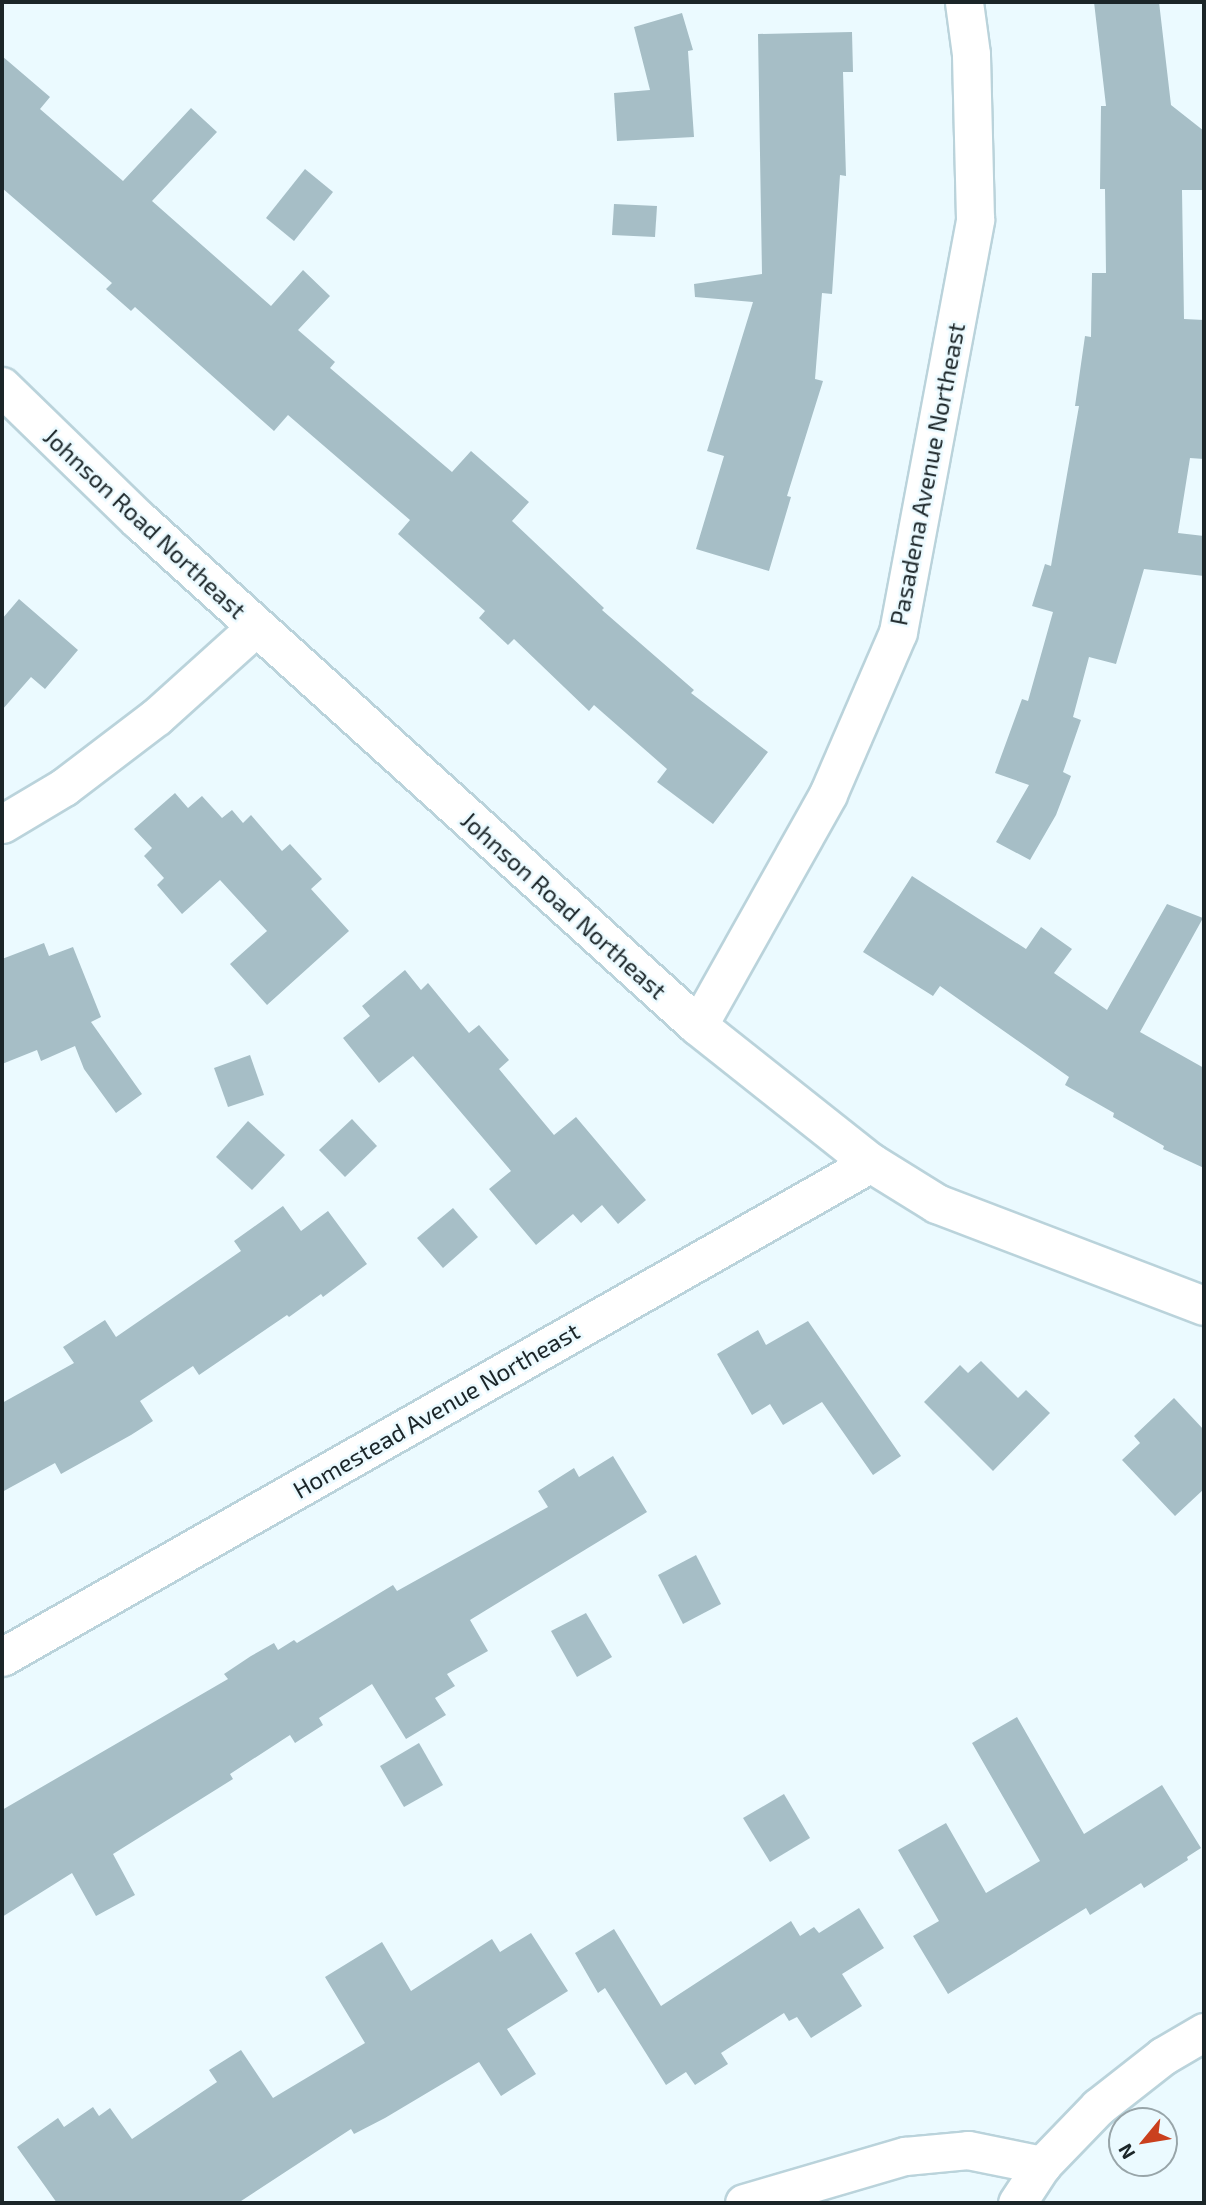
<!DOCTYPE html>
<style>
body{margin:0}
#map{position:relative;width:1206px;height:2205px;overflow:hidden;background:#ebfaff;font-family:"Exo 2",sans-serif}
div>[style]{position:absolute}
.building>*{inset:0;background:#a6bec6}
.roads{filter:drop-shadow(2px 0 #bad3db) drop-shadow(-2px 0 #bad3db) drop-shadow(0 2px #bad3db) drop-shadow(0 -2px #bad3db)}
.minor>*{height:37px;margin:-18.5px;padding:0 18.5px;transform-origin:18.5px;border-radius:18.5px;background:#fff}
.tertiary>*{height:38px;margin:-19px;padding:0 19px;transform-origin:19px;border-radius:19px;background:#fff}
span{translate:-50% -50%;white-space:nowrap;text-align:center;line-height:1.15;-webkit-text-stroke:5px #ebfaff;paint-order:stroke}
.street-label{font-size:24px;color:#1b2528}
.frame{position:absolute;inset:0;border:4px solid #1b2528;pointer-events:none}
.north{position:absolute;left:1108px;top:2107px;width:70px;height:70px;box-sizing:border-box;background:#ebfaff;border:2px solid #98a5a9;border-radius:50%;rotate:240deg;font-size:19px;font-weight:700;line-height:28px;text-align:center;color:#1b2528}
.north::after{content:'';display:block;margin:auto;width:24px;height:32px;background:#ca401e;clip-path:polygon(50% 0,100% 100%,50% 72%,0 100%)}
</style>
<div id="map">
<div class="building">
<i style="clip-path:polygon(1094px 2px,1159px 2px,1171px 105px,1204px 131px,1204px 190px,1182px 190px,1184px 319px,1204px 320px,1204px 459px,1190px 458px,1178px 533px,1204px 536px,1204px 576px,1144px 569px,1116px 664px,1089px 657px,1073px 717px,1081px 720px,1063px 772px,1071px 776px,1056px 815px,1030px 860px,996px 842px,1029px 785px,995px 773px,1022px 699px,1028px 701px,1053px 612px,1032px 606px,1045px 564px,1051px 566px,1079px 406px,1075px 406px,1085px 336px,1091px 337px,1092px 273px,1106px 273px,1105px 189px,1100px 189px,1101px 106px,1106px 106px)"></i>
<i style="clip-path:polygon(682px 13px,693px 50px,688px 51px,694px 137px,617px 141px,614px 93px,650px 90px,634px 27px)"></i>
<i style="clip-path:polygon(852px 32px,853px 72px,843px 72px,846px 176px,840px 175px,832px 294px,822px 293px,815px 379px,823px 381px,787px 496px,791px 497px,769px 571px,696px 549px,724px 456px,707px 451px,753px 302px,695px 297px,694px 284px,762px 274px,758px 34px)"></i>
<i style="clip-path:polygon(2px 56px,50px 97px,40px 109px,123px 181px,191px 108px,217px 132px,152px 201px,271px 306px,303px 270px,330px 296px,298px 330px,335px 362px,330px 368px,452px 472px,471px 451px,529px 502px,512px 521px,604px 608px,602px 610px,694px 690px,691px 693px,768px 752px,713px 824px,657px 782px,667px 769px,594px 705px,589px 711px,514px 639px,508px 645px,479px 618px,485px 611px,398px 534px,410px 520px,288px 415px,274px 431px,135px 307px,131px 311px,106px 289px,112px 283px,2px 188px)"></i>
<i style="clip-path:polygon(305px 169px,333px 192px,294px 241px,266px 218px)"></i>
<i style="clip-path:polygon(614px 204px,657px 206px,655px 237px,612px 235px)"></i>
<i style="clip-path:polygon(19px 599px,78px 650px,45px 689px,31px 677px,2px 710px,2px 619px)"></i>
<i style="clip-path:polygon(175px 793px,188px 808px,202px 796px,222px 818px,232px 810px,243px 823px,251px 815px,282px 851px,290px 844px,322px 879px,311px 889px,349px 931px,267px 1005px,230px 964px,267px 931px,220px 880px,182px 914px,157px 885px,164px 878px,144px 856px,152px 848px,134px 829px)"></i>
<i style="clip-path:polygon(912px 876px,1026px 949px,1041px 927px,1072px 949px,1054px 973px,1107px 1010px,1167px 904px,1203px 918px,1140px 1032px,1204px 1068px,1204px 1168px,1163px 1149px,1164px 1146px,1113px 1117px,1114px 1113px,1065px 1085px,1069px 1077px,940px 986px,933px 996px,863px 952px)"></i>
<i style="clip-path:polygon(44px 943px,49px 956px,73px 947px,101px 1017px,91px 1022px,142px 1094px,116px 1113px,84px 1069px,75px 1046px,41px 1061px,37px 1050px,2px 1064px,2px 959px)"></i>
<i style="clip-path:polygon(405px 970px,421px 990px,428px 983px,469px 1033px,479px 1025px,509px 1060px,499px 1069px,554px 1135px,576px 1117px,646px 1200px,618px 1224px,602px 1205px,581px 1223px,573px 1214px,536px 1245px,489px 1189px,511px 1171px,413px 1056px,379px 1083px,343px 1038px,370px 1016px,362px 1006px)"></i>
<i style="clip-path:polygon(250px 1055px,264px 1095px,228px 1107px,214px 1068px)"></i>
<i style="clip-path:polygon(352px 1119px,377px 1146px,345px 1177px,319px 1150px)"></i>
<i style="clip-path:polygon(248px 1121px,285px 1155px,252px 1190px,216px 1157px)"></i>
<i style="clip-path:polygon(283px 1206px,301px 1231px,328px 1211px,367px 1264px,323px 1297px,321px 1294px,289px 1317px,287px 1315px,199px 1375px,193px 1366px,140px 1401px,153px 1421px,131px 1435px,61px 1474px,55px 1463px,2px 1492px,2px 1403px,74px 1363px,63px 1347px,105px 1320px,116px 1337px,241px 1251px,234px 1241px)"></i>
<i style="clip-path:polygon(453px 1208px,478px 1237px,443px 1268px,417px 1238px)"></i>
<i style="clip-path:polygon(808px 1321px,901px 1456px,873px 1475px,822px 1402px,783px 1425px,770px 1404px,752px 1415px,717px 1354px,758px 1330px,766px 1345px)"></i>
<i style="clip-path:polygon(981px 1361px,1018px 1398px,1026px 1390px,1050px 1413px,993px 1471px,924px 1402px,960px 1365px,968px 1373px)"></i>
<i style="clip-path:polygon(1174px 1398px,1204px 1430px,1204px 1489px,1175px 1516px,1122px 1460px,1140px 1443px,1134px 1436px)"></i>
<i style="clip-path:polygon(613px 1456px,647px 1512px,470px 1620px,488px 1651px,447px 1674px,455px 1686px,435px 1698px,446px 1715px,406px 1739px,372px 1684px,319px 1718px,323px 1725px,295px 1743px,290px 1735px,230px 1774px,233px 1779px,113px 1854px,135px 1895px,96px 1916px,72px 1873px,2px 1917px,2px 1810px,228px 1679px,224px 1674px,251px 1656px,274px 1643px,278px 1650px,294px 1640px,297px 1643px,393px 1585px,397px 1591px,548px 1507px,538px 1491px,574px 1468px,579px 1477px)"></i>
<i style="clip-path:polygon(696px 1555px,721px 1604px,683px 1624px,658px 1575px)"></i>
<i style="clip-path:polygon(586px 1613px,612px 1657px,577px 1677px,551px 1631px)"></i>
<i style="clip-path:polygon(1017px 1717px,1084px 1834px,1162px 1785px,1201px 1848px,1187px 1857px,1188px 1860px,1144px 1888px,1141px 1883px,1090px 1915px,1086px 1908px,948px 1994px,913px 1936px,939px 1921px,898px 1850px,946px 1823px,986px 1893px,1040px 1861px,972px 1743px)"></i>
<i style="clip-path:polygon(419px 1743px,443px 1785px,404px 1807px,380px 1766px)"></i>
<i style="clip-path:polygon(784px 1794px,810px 1838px,770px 1862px,743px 1818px)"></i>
<i style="clip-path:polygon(859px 1908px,884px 1948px,842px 1974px,862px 2006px,811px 2038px,797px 2017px,789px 2021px,784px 2013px,721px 2053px,728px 2064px,695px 2085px,686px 2072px,666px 2085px,605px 1988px,598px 1993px,575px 1953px,614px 1929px,661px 2006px,791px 1921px,800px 1936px,814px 1927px,819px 1933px)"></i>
<i style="clip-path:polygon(531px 1933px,568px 1991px,507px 2029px,536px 2074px,501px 2096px,479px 2062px,385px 2118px,354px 2134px,351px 2129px,238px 2203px,57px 2203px,17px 2147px,58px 2118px,64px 2127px,93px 2107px,99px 2116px,110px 2108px,132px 2139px,217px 2082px,209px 2070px,241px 2050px,273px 2098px,365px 2043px,325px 1977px,382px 1942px,411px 1991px,492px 1939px,500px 1952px)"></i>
</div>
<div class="roads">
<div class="minor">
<i style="left:2px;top:824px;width:72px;rotate:-30.8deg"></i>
<i style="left:64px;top:787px;width:116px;rotate:-37.3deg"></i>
<i style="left:156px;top:717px;width:135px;rotate:-42deg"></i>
<i style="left:698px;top:1026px;width:266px;rotate:-60.7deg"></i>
<i style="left:828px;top:794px;width:176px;rotate:-66.6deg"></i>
<i style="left:898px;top:632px;width:420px;rotate:-79.4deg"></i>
<i style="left:975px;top:219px;width:165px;rotate:-91.4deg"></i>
<i style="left:971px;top:54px;width:52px;rotate:-97.7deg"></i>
<i style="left:2px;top:1657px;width:1000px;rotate:-29.62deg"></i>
<i style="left:744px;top:2203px;width:168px;rotate:-16.3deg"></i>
<i style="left:905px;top:2156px;width:63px;rotate:-5.4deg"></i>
<i style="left:968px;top:2150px;width:76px;rotate:11.5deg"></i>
<i style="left:1017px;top:2203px;width:45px;rotate:-56.7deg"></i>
<i style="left:1042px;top:2165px;width:81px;rotate:-46deg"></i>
<i style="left:1098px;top:2107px;width:83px;rotate:-38.1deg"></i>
<i style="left:1163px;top:2056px;width:48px;rotate:-30.3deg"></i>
</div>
<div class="tertiary">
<i style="left:2px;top:387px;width:191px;rotate:44.2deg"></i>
<i style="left:139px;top:520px;width:754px;rotate:42.15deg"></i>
<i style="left:698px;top:1026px;width:221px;rotate:38.4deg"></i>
<i style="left:871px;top:1163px;width:78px;rotate:31.8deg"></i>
<i style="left:937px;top:1204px;width:286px;rotate:20.9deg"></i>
</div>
</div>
<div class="street-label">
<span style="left:927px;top:474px;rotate:-79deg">Pasadena Avenue Northeast</span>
<span style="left:145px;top:523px;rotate:43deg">Johnson Road Northeast</span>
<span style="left:564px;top:905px;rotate:42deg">Johnson Road Northeast</span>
<span style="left:436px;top:1410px;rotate:-30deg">Homestead Avenue Northeast</span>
</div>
<div class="frame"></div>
<div class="north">N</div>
</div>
